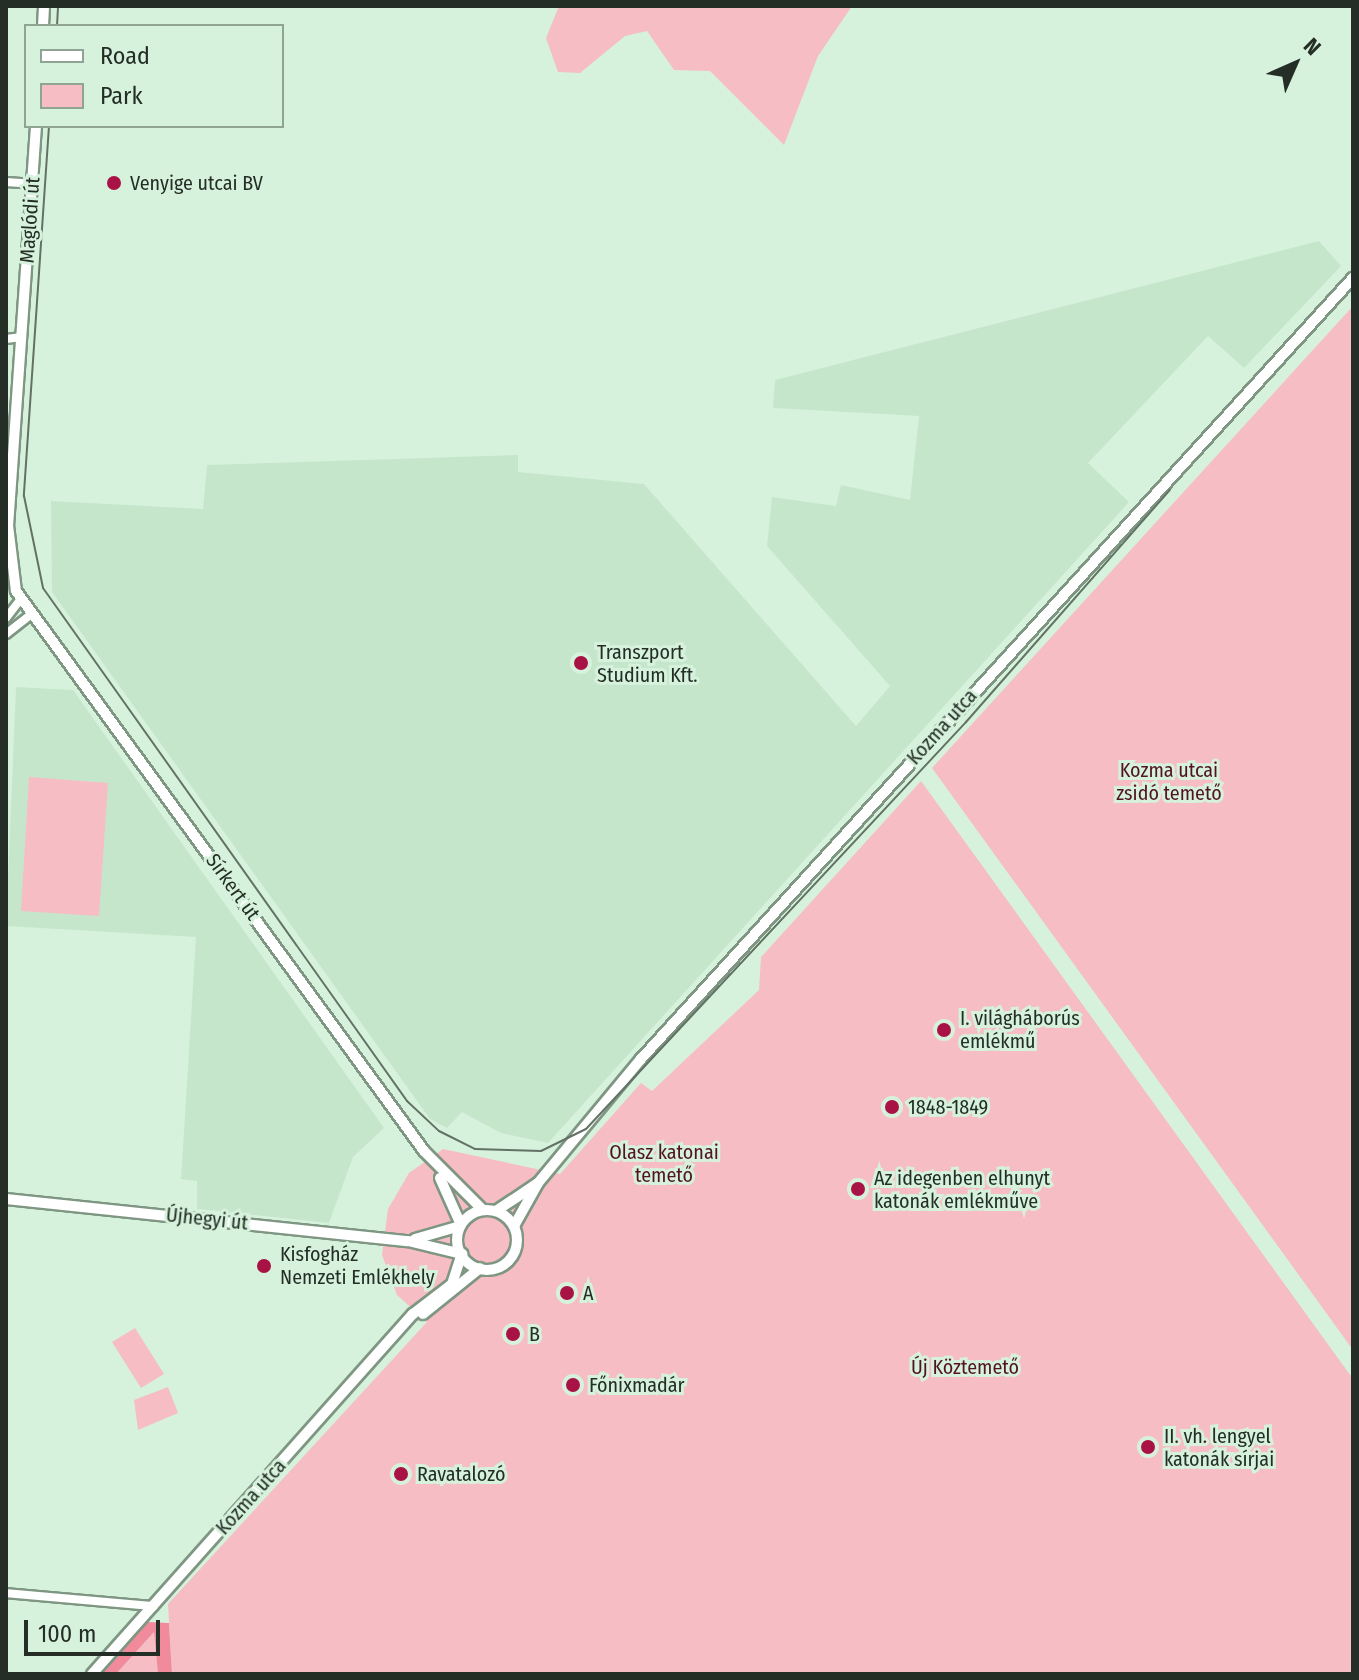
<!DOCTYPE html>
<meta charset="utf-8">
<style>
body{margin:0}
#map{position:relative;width:1359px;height:1680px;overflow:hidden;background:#d7f2dc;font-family:"Fira Sans Condensed",sans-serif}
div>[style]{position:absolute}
.built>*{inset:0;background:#c6e6cc}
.green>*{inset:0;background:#f6bdc4}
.forest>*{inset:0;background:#f18a9b}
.roads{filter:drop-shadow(2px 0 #7e9682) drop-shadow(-2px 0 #7e9682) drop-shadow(0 2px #7e9682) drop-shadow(0 -2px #7e9682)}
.minor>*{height:8px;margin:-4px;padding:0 4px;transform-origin:4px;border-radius:4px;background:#fff}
.tertiary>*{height:10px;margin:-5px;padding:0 5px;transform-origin:5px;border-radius:5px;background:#fff}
.tertiary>.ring{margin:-5px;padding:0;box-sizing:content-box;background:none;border:10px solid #fff;border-radius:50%}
.tram>*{height:2px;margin:-1px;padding:0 1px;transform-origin:1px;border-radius:1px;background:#627265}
.dots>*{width:22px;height:22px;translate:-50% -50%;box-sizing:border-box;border:4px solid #d7f2dc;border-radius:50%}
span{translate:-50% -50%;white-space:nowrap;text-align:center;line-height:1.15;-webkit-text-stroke:6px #d7f2dc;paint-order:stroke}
.poi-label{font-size:20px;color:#242e26}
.left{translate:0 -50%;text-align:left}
.street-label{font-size:20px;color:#242e26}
.park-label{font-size:20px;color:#521323}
.frame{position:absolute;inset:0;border:8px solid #242e26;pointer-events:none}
.legend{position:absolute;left:24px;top:24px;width:260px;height:104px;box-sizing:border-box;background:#d7f2dc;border:2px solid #8fa493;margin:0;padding:10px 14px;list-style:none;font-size:24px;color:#242e26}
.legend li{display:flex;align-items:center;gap:16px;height:40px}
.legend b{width:40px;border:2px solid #8fa493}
.north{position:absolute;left:1255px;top:24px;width:80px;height:80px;-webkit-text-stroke:6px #d7f2dc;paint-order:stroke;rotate:45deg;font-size:22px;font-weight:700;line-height:32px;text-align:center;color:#242e26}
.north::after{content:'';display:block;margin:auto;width:28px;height:36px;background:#242e26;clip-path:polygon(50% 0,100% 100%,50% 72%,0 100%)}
.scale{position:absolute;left:24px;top:1620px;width:136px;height:36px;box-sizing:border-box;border:4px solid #242e26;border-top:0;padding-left:10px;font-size:24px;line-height:28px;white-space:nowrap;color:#242e26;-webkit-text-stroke:6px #d7f2dc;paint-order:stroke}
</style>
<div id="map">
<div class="built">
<i style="clip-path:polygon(1319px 241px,1341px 266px,1244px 368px,1208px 336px,1088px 463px,1129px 502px,548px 1143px,501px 1133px,462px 1112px,447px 1128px,430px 1119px,52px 592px,51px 501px,203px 509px,207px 465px,518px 455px,518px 472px,644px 484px,856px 726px,890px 686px,767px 546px,772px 497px,836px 506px,841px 485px,910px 500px,919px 416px,773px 408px,775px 380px)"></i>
<i style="clip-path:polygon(16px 687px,73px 690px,384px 1128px,353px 1157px,329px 1223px,197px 1209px,197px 1181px,181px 1179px,196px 937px,6px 926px)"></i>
</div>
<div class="green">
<i style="clip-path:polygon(559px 6px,852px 6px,818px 56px,784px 145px,710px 71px,674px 70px,647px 31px,625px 36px,580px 73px,558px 72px,546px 38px)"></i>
<i style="clip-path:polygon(1353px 306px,1353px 1350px,932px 768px)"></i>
<i style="clip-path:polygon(29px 777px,108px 783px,99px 916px,21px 911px)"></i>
<i style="clip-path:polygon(921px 781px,1353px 1379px,1353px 1674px,172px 1674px,168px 1604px,427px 1322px,397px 1295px,382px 1255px,388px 1209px,409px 1173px,443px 1149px,560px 1174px,641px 1083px,652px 1091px,759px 990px,761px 957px)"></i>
<i style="clip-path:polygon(135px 1328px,164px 1374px,141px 1388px,112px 1342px)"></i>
<i style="clip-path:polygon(168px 1387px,178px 1413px,138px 1430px,134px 1400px)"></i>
<i style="clip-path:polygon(154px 1632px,158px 1674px,116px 1674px)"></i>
</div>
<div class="forest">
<i style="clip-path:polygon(148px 1622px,169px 1623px,172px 1674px,158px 1674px,154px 1632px,116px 1674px,101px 1674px)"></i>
</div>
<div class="roads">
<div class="minor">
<i style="left:6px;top:182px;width:26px;rotate:4deg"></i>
<i style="left:6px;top:339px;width:16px;rotate:-7deg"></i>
<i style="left:6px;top:618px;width:23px;rotate:-52deg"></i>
<i style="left:6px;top:634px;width:29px;rotate:-38deg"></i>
<i style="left:6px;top:1593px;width:148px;rotate:5.1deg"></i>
</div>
<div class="tertiary">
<i style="left:43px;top:26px;width:20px;rotate:-87deg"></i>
<i style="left:36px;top:126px;width:400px;rotate:94deg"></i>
<i style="left:8px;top:525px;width:66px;rotate:83.1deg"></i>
<i style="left:16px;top:591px;width:693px;rotate:53.92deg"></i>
<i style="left:424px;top:1151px;width:83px;rotate:45deg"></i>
<i style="left:440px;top:1178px;width:51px;rotate:65.9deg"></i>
<i style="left:6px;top:1199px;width:404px;rotate:6deg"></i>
<i style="left:408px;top:1241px;width:56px;rotate:13.5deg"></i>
<i class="ring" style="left:457px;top:1210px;width:50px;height:50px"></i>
<i style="left:496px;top:1211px;width:50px;rotate:-33.7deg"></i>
<i style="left:514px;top:1226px;width:49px;rotate:-60.8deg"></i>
<i style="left:538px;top:1183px;width:161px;rotate:-50.3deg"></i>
<i style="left:641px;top:1059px;width:1057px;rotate:-47.65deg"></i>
<i style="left:415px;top:1239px;width:47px;rotate:-16.1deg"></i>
<i style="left:423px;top:1314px;width:73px;rotate:-38.9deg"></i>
<i style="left:92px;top:1674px;width:482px;rotate:-48.3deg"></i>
<i style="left:413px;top:1314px;width:49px;rotate:-37.6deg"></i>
<i style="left:452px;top:1284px;width:32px;rotate:-72deg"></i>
</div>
</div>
<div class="tram">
<i style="left:57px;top:26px;width:20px;rotate:-87deg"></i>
<i style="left:49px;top:126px;width:371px;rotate:93.9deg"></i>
<i style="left:24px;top:496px;width:94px;rotate:78.3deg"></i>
<i style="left:43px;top:588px;width:629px;rotate:54.64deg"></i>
<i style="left:407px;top:1101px;width:44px;rotate:43.2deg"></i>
<i style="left:439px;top:1131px;width:40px;rotate:26.6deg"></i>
<i style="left:475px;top:1149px;width:66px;rotate:1.7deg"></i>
<i style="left:541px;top:1151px;width:50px;rotate:-26.1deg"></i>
<i style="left:586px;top:1129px;width:557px;rotate:-46.96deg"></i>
<i style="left:966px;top:722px;width:309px;rotate:-48.7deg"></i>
</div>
<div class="dots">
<i style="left:114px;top:183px;background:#a81244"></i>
<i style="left:581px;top:663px;background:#a81244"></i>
<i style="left:944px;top:1030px;background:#a81244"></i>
<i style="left:892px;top:1107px;background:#a81244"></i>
<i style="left:858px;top:1189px;background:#a81244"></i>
<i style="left:264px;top:1266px;background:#a81244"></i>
<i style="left:567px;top:1293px;background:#a81244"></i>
<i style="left:513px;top:1334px;background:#a81244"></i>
<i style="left:573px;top:1385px;background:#a81244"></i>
<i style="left:1148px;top:1447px;background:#a81244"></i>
<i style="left:401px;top:1474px;background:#a81244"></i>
</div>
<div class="poi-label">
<span class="left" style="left:130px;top:183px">Venyige utcai BV</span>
<span class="left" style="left:597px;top:664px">Transzport<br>Studium Kft.</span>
<span class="left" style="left:960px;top:1030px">I. világháborús<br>emlékmű</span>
<span class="left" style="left:908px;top:1107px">1848-1849</span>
<span class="left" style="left:874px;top:1190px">Az idegenben elhunyt<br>katonák emlékműve</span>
<span class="left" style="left:280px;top:1266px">Kisfogház<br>Nemzeti Emlékhely</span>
<span class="left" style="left:583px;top:1293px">A</span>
<span class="left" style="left:529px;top:1334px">B</span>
<span class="left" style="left:589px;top:1385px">Főnixmadár</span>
<span class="left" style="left:1164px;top:1448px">II. vh. lengyel<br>katonák sírjai</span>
<span class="left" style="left:417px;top:1474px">Ravatalozó</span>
</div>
<div class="street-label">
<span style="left:30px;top:220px;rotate:-86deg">Maglódi út</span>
<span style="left:942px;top:727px;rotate:-48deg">Kozma utca</span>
<span style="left:233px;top:887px;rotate:54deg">Sírkert út</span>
<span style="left:207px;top:1219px;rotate:6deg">Újhegyi út</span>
<span style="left:251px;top:1497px;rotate:-48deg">Kozma utca</span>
</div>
<div class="park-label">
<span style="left:1169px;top:782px">Kozma utcai<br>zsidó temető</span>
<span style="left:664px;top:1164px">Olasz katonai<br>temető</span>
<span style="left:965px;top:1367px">Új Köztemető</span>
</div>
<div class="frame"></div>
<ul class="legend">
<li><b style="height:10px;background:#fff"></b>Road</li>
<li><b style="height:22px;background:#f6bdc4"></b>Park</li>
</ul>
<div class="north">N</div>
<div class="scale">100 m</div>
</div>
